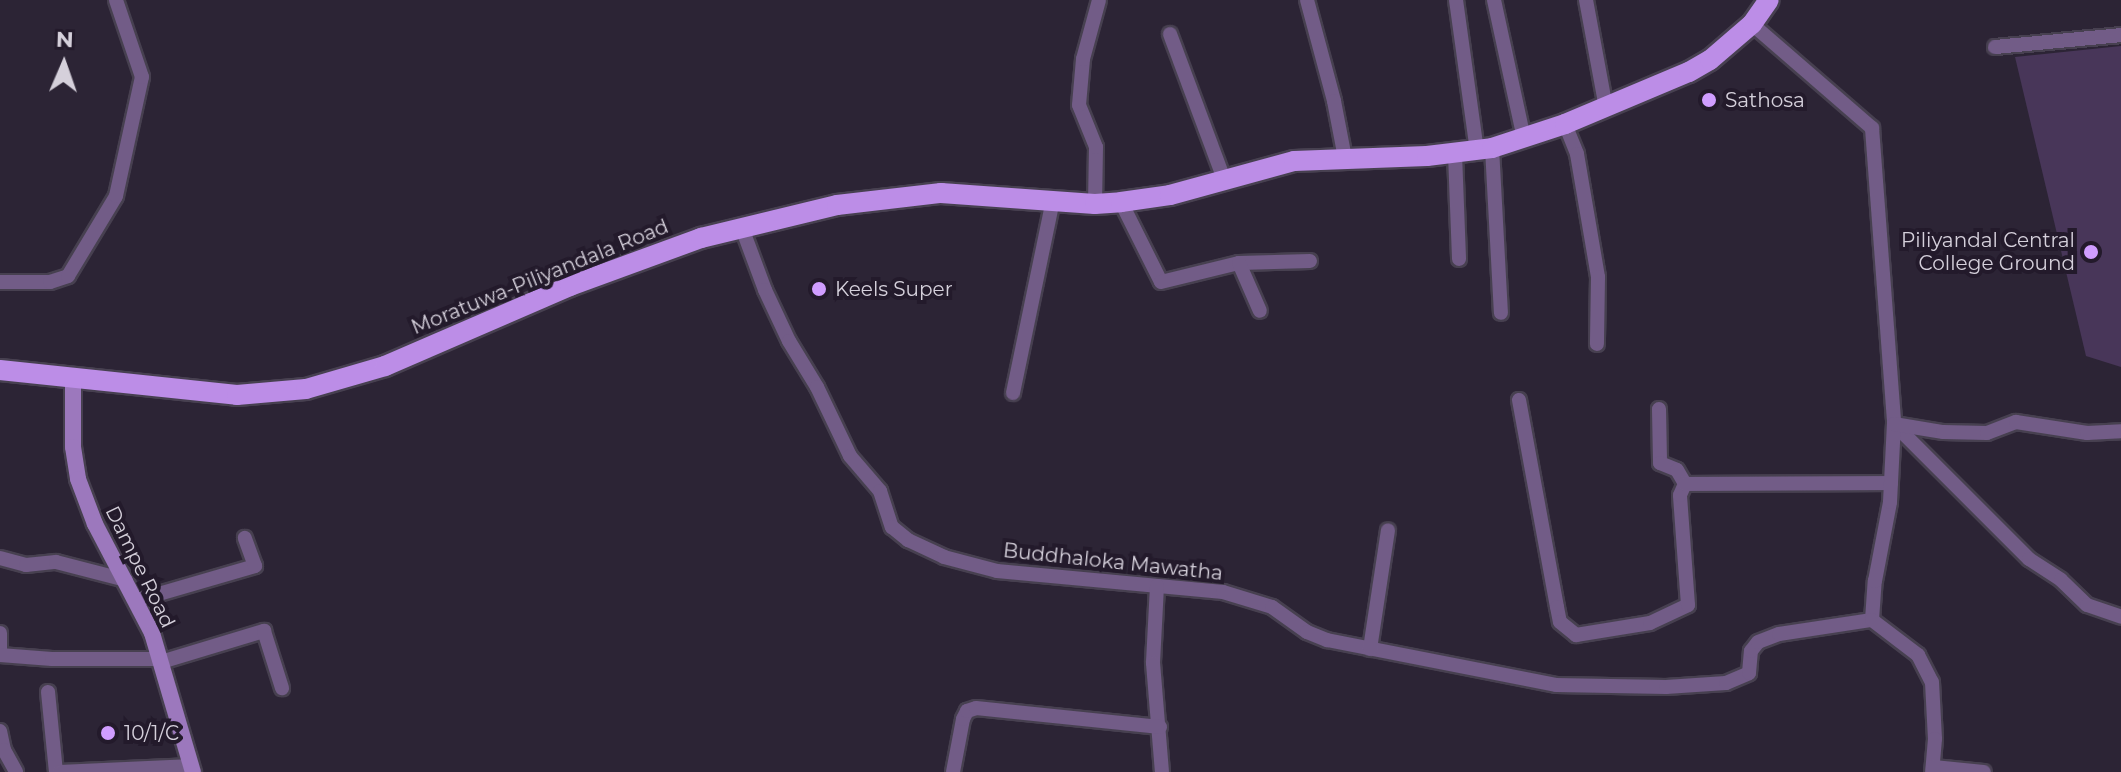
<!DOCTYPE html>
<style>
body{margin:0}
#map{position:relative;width:2121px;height:772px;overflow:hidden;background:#2c2435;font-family:Montserrat,sans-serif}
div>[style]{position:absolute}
.green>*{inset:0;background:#483659}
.roads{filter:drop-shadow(2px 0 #474050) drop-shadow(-2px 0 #474050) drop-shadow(0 2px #474050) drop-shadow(0 -2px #474050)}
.street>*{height:14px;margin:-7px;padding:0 7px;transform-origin:7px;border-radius:7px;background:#725c87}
.secondary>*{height:16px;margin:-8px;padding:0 8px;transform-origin:8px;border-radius:8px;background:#9c78bd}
.primary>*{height:20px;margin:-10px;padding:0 10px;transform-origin:10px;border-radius:10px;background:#bc8de7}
.dots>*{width:22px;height:22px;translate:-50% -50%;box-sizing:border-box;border:4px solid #231a2b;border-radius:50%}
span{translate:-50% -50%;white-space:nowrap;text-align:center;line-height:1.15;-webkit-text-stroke:8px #231a2b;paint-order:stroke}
.poi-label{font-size:20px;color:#d5d0db}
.left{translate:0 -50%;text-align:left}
.right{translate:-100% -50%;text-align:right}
.street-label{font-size:20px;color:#d5d0db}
.north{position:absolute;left:24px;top:24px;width:80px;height:80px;-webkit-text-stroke:6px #231a2b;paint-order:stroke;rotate:2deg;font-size:22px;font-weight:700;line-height:32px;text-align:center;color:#d5d0db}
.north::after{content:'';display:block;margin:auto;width:28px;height:36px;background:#d5d0db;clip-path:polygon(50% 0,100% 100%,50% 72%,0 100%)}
</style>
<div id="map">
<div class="green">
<i style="clip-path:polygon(2121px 46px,2121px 367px,2086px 356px,2015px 57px)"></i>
</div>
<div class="roads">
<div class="street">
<i style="left:1307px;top:0;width:105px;rotate:75deg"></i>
<i style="left:1334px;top:101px;width:58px;rotate:79.1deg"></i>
<i style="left:1456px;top:0;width:152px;rotate:82.1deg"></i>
<i style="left:1494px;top:0;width:142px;rotate:77.8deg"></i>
<i style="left:1586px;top:0;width:110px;rotate:79.5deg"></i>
<i style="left:1752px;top:24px;width:159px;rotate:40.9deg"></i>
<i style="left:1872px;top:128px;width:297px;rotate:85.7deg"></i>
<i style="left:1894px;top:424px;width:191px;rotate:45deg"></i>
<i style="left:2029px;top:559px;width:38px;rotate:33deg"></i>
<i style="left:2061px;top:580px;width:36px;rotate:44deg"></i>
<i style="left:2087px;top:605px;width:36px;rotate:19deg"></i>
<i style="left:1170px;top:34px;width:155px;rotate:69.6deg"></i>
<i style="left:1995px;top:47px;width:127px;rotate:-5.4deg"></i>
<i style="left:1565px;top:124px;width:32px;rotate:68deg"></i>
<i style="left:1577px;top:154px;width:125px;rotate:80.3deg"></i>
<i style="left:1598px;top:277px;width:67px;rotate:90.9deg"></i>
<i style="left:1492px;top:148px;width:165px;rotate:86.9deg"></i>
<i style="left:1455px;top:154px;width:105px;rotate:87.8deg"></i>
<i style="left:1121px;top:202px;width:89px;rotate:63.4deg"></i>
<i style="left:1161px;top:282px;width:80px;rotate:-13.7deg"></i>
<i style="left:1239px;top:263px;width:71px;rotate:-1.6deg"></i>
<i style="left:1095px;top:204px;width:57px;rotate:-89deg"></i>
<i style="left:1096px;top:147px;width:45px;rotate:-112deg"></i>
<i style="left:1079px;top:105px;width:46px;rotate:-85deg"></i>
<i style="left:1083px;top:59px;width:61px;rotate:-74.8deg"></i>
<i style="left:742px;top:228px;width:66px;rotate:69.6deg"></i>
<i style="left:765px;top:290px;width:56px;rotate:64.8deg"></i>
<i style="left:789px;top:341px;width:54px;rotate:58.7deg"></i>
<i style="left:817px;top:387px;width:76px;rotate:64.4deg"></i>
<i style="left:850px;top:456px;width:46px;rotate:49.4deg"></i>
<i style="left:880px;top:491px;width:38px;rotate:72deg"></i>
<i style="left:892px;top:527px;width:21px;rotate:39deg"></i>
<i style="left:908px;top:540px;width:40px;rotate:25deg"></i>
<i style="left:944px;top:557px;width:55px;rotate:14.8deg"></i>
<i style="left:997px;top:571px;width:227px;rotate:5.3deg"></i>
<i style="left:1223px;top:592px;width:51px;rotate:17deg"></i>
<i style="left:1272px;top:607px;width:43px;rotate:35.5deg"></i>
<i style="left:1307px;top:632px;width:22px;rotate:22deg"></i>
<i style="left:1327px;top:640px;width:233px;rotate:11.1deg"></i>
<i style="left:1556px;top:685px;width:110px;rotate:1deg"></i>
<i style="left:1666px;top:687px;width:60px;rotate:-3.8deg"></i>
<i style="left:1726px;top:683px;width:25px;rotate:-23deg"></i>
<i style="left:1749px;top:673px;width:22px;rotate:-85deg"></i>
<i style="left:1751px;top:651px;width:11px;rotate:-52deg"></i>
<i style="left:1758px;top:642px;width:22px;rotate:-21deg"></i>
<i style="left:1779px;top:634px;width:94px;rotate:-8.6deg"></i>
<i style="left:1239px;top:263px;width:52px;rotate:66.4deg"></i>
<i style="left:0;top:282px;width:50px"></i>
<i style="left:50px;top:282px;width:19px;rotate:-18deg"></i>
<i style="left:68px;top:276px;width:93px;rotate:-59deg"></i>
<i style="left:116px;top:196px;width:122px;rotate:-77.7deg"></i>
<i style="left:142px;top:77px;width:81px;rotate:-108.7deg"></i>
<i style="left:1013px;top:393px;width:197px;rotate:-78.3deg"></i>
<i style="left:1519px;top:400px;width:210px;rotate:79.6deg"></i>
<i style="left:1557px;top:607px;width:15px;rotate:79deg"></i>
<i style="left:1560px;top:622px;width:21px;rotate:39deg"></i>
<i style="left:1576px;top:635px;width:75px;rotate:-9.2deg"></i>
<i style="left:1650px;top:623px;width:42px;rotate:-25.3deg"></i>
<i style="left:1688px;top:605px;width:110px;rotate:-94.2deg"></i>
<i style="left:1680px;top:495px;width:12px;rotate:-66deg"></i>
<i style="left:1659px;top:409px;width:54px;rotate:88.9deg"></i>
<i style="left:1660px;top:463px;width:18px;rotate:22deg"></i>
<i style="left:1677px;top:470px;width:16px;rotate:60deg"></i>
<i style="left:1685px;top:484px;width:206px;rotate:-0.3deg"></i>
<i style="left:0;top:558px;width:27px;rotate:15deg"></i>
<i style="left:26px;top:565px;width:30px;rotate:-6deg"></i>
<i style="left:56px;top:562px;width:72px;rotate:14.4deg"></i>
<i style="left:1157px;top:586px;width:77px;rotate:93deg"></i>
<i style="left:1153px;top:663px;width:109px;rotate:85.3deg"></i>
<i style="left:138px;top:600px;width:122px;rotate:-16.2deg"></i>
<i style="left:255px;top:566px;width:30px;rotate:-110deg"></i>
<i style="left:1872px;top:620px;width:39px;rotate:-86deg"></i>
<i style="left:1875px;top:581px;width:80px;rotate:-79.2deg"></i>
<i style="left:1890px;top:502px;width:78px;rotate:-87.1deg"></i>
<i style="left:1894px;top:424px;width:50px;rotate:9.3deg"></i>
<i style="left:1943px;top:432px;width:44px;rotate:1.3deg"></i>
<i style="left:1987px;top:433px;width:31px;rotate:-21deg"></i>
<i style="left:2016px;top:422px;width:72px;rotate:8.8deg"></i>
<i style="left:2087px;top:433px;width:34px;rotate:-3deg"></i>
<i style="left:1872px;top:620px;width:58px;rotate:37.3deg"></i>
<i style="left:1918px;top:655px;width:30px;rotate:63deg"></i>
<i style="left:1932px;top:682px;width:57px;rotate:87deg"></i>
<i style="left:1935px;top:739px;width:33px;rotate:95deg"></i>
<i style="left:0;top:633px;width:22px;rotate:90deg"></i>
<i style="left:0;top:655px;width:52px;rotate:4.4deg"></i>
<i style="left:52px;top:659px;width:108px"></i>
<i style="left:1370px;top:649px;width:120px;rotate:-81.4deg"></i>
<i style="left:161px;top:662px;width:108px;rotate:-16.8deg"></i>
<i style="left:264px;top:631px;width:60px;rotate:72.5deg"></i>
<i style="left:48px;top:692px;width:80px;rotate:84.3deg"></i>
<i style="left:0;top:731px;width:19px;rotate:78deg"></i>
<i style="left:4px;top:750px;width:25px;rotate:61deg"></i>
<i style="left:1933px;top:767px;width:51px;rotate:5.6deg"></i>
<i style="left:61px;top:772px;width:130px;rotate:-2.6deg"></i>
<i style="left:953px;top:772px;width:54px;rotate:-79.3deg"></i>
<i style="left:963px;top:719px;width:9px;rotate:-63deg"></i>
<i style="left:967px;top:711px;width:9px;rotate:-18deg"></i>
<i style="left:976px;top:708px;width:185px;rotate:5.9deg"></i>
</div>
<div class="secondary">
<i style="left:73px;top:377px;width:70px;rotate:90deg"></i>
<i style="left:73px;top:447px;width:32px;rotate:81deg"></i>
<i style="left:78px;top:479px;width:48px;rotate:69.3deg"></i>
<i style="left:95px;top:524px;width:123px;rotate:62.4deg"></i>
<i style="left:152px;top:633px;width:145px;rotate:73.6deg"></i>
</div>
<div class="primary">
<i style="left:0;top:370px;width:238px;rotate:6deg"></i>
<i style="left:237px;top:395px;width:69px;rotate:-5deg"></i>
<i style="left:306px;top:389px;width:82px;rotate:-16.2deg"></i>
<i style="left:385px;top:366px;width:202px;rotate:-23.4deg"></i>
<i style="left:570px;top:286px;width:140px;rotate:-20.1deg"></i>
<i style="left:701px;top:238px;width:140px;rotate:-13.6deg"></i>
<i style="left:837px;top:205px;width:105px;rotate:-6.6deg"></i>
<i style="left:941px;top:193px;width:154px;rotate:4.1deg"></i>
<i style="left:1095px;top:204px;width:26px;rotate:-4deg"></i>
<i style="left:1121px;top:202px;width:49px;rotate:-8.1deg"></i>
<i style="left:1170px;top:195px;width:129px;rotate:-15.3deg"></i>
<i style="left:1294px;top:161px;width:133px;rotate:-2.2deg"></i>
<i style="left:1427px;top:156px;width:65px;rotate:-7deg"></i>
<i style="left:1492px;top:148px;width:77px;rotate:-18.2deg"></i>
<i style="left:1565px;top:124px;width:134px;rotate:-22.8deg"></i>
<i style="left:1689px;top:72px;width:24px;rotate:-30deg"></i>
<i style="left:1710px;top:60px;width:55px;rotate:-40.6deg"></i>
<i style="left:1752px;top:24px;width:29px;rotate:-55deg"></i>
</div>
</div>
<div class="dots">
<i style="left:1709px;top:100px;background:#d09dff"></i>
<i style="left:2091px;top:252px;background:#d09dff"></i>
<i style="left:819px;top:289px;background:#d09dff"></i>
<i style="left:108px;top:733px;background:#d09dff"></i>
</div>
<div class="poi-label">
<span class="left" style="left:1725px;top:100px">Sathosa</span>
<span class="right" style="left:2075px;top:252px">Piliyandal Central<br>College Ground</span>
<span class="left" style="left:835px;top:289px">Keels Super</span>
<span class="left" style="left:124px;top:733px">10/1/C</span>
</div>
<div class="street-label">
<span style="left:540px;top:277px;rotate:-22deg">Moratuwa-Piliyandala Road</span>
<span style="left:1113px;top:562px;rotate:6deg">Buddhaloka Mawatha</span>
<span style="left:140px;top:567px;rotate:64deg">Dampe Road</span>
</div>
<div class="north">N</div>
</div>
